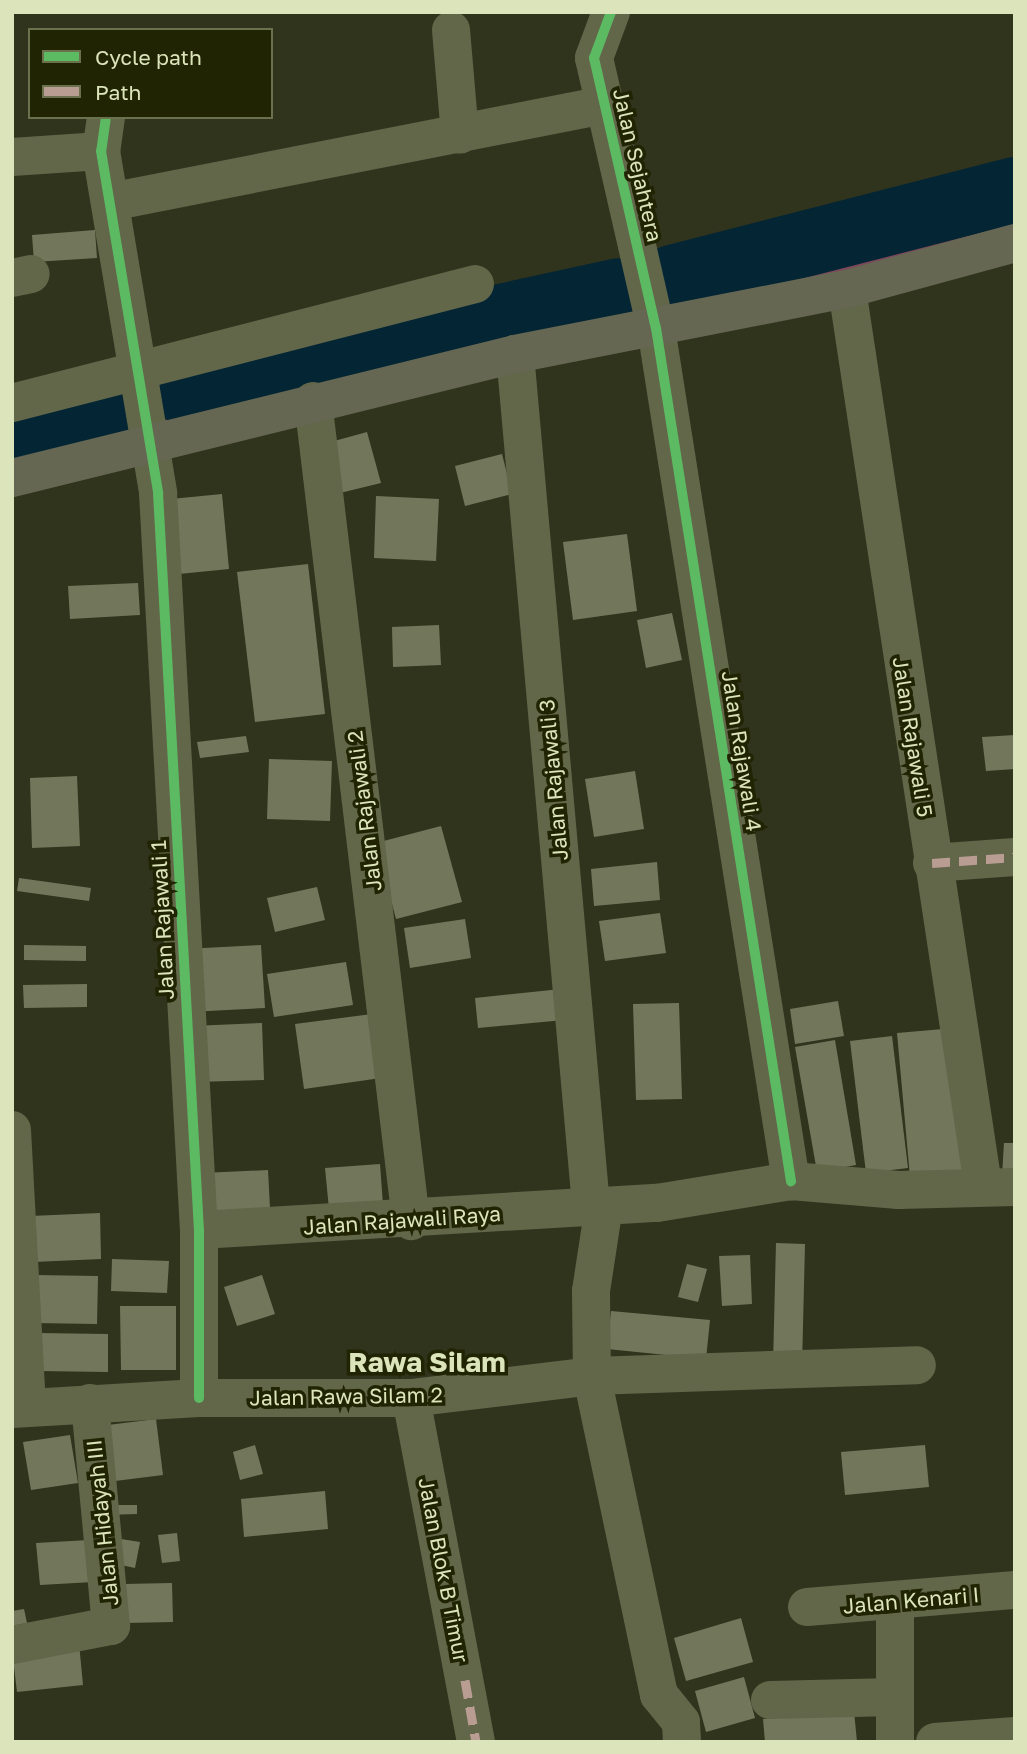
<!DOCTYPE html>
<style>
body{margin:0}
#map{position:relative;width:1027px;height:1754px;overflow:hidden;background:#31341d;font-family:"Golos Text",sans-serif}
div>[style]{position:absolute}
.green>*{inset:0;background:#7c485a}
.river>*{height:66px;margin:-33px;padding:0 33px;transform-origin:33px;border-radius:33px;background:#042534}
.building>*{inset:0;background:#72775c}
.street>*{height:38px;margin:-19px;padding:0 19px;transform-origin:19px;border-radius:19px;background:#62674a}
.secondary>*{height:38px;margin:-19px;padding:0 19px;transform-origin:19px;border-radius:19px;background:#656752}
.quiet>*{height:9px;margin-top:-4.5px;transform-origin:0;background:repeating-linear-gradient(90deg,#b99d93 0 18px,transparent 0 27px)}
.cycleway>*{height:10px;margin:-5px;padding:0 5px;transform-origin:5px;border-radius:5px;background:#5cba63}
span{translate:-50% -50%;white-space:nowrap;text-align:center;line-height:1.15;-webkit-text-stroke:7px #202402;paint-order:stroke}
.street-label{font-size:21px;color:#dce4bb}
.district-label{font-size:28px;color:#dce4bb;font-weight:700}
.frame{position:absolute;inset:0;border:14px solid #dce4bb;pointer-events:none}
.legend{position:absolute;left:28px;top:28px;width:245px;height:91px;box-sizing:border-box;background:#202402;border:2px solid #6b714c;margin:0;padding:9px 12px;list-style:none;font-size:21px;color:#dce4bb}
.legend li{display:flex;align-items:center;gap:14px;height:35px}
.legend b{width:35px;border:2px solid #6b714c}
</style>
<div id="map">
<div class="green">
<i style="clip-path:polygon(1015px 190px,1015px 243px,12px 478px,12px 432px,114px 402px,619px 291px)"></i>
</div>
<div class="river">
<i style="left:672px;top:278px;width:354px;rotate:-14.4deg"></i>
<i style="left:175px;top:388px;width:454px;rotate:-12.3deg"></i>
<i style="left:12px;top:432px;width:106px;rotate:-16.4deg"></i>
</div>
<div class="building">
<i style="clip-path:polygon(95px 230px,97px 258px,34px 262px,32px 235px)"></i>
<i style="clip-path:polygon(367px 432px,381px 483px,340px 493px,327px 443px)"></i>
<i style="clip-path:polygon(502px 454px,512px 494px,465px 506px,455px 466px)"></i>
<i style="clip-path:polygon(222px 494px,229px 569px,179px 574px,171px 499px)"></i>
<i style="clip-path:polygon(376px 496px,439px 499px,436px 561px,374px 558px)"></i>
<i style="clip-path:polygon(627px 534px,637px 611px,573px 620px,563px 542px)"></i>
<i style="clip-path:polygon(308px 564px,325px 714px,255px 722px,237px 572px)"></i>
<i style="clip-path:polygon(138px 583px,140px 615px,70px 619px,68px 586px)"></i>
<i style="clip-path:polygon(672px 613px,682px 660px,646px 668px,637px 620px)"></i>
<i style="clip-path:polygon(439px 625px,441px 665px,393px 667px,392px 627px)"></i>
<i style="clip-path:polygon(1015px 735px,1015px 769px,986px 771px,982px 737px)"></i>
<i style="clip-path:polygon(246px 736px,249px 752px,200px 758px,197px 742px)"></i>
<i style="clip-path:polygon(269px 759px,332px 761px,330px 821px,267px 819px)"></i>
<i style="clip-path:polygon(635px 771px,644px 829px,594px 837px,585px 779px)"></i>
<i style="clip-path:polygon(77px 776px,80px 846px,32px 848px,30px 778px)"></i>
<i style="clip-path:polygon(441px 826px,462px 902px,396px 919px,376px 843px)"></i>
<i style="clip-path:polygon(657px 862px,660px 900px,594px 906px,591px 869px)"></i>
<i style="clip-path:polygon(19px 878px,91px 888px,89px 901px,17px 891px)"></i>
<i style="clip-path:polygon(317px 887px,325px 920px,275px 932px,267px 898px)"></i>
<i style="clip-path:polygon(660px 913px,666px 953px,605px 961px,599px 921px)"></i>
<i style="clip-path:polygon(465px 919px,471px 958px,410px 968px,404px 928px)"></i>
<i style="clip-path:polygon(24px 945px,86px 946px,86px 961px,24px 960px)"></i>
<i style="clip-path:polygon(261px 945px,265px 1008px,189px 1012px,185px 949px)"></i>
<i style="clip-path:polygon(346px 962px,353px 1005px,274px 1017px,267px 974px)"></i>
<i style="clip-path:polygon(87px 984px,87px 1007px,24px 1008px,23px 985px)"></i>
<i style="clip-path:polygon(561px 989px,564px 1020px,478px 1028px,475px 998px)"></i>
<i style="clip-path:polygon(838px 1001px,844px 1036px,795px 1044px,790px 1009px)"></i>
<i style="clip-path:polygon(679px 1003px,682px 1099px,636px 1100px,633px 1004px)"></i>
<i style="clip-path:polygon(372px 1014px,381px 1078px,304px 1089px,295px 1024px)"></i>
<i style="clip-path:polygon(262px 1023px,264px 1080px,194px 1082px,192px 1026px)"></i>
<i style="clip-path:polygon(955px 1028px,968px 1173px,910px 1177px,897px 1033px)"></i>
<i style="clip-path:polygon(892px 1036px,908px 1168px,866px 1173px,850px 1041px)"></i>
<i style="clip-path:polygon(835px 1040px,856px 1165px,817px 1172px,795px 1047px)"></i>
<i style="clip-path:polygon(1004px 1143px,1015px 1143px,1015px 1176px,1002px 1176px)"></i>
<i style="clip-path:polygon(380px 1164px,383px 1205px,329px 1209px,325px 1168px)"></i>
<i style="clip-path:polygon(268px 1170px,270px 1208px,205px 1212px,203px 1173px)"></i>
<i style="clip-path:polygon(100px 1213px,101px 1259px,33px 1262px,31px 1216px)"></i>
<i style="clip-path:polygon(776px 1243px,805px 1244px,802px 1366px,773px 1365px)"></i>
<i style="clip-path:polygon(750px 1255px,752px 1304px,722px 1306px,719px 1256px)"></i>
<i style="clip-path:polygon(112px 1259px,169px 1261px,167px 1293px,111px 1291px)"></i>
<i style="clip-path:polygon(687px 1264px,707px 1269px,698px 1302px,678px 1297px)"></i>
<i style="clip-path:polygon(34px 1275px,98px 1276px,97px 1324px,33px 1323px)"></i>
<i style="clip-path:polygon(262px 1275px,275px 1314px,237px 1326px,224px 1287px)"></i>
<i style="clip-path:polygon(120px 1306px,176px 1306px,176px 1370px,121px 1370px)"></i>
<i style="clip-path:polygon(611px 1311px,710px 1320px,706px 1359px,607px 1349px)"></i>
<i style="clip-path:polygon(37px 1333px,108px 1334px,108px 1372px,37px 1371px)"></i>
<i style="clip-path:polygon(156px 1419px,163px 1475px,115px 1481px,108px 1425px)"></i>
<i style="clip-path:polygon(70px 1435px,78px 1483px,31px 1490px,23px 1442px)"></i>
<i style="clip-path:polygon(255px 1445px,263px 1474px,240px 1480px,233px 1452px)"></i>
<i style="clip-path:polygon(925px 1445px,929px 1487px,845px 1495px,841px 1452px)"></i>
<i style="clip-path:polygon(325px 1491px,328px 1529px,244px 1537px,241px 1499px)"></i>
<i style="clip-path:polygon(103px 1505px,137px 1505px,137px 1514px,104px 1515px)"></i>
<i style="clip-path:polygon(177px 1533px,180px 1561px,162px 1563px,158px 1535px)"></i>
<i style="clip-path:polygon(121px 1539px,140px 1542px,135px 1568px,116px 1564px)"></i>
<i style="clip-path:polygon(89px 1540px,93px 1582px,40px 1585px,36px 1543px)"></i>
<i style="clip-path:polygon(172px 1583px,173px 1622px,125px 1623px,124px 1584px)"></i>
<i style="clip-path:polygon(24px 1609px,27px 1623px,12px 1626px,12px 1611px)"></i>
<i style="clip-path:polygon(741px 1618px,753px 1662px,686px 1681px,674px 1638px)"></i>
<i style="clip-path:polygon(79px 1643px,83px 1685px,17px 1692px,12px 1650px)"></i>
<i style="clip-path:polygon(744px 1677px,755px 1718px,706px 1732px,695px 1691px)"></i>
<i style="clip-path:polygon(854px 1711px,857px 1742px,765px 1742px,763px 1719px)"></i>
</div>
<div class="street">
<i style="left:611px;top:12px;width:49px;rotate:110.3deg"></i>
<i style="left:594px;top:58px;width:277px;rotate:77.1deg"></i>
<i style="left:656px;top:328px;width:864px;rotate:81.01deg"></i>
<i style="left:451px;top:30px;width:105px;rotate:85.1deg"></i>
<i style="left:106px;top:117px;width:34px;rotate:98deg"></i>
<i style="left:101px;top:151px;width:347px;rotate:80.5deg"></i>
<i style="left:158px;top:493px;width:738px;rotate:86.82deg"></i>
<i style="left:199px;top:1230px;width:168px;rotate:90deg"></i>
<i style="left:12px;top:157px;width:89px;rotate:-3.9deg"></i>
<i style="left:110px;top:202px;width:503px;rotate:-11.11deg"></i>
<i style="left:12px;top:278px;width:19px;rotate:-12deg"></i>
<i style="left:847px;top:289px;width:906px;rotate:81.37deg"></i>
<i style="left:515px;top:354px;width:854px;rotate:84.9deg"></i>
<i style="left:313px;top:401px;width:826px;rotate:83.18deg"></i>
<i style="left:12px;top:403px;width:478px;rotate:-14.4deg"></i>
<i style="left:932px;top:863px;width:83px;rotate:-4.1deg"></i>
<i style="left:12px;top:1130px;width:277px;rotate:86.9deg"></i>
<i style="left:199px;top:1230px;width:459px;rotate:-3.4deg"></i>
<i style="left:657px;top:1203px;width:136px;rotate:-9.3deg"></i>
<i style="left:791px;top:1181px;width:108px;rotate:4.8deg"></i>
<i style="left:899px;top:1190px;width:116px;rotate:-1.5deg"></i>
<i style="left:411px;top:1398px;width:350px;rotate:79.3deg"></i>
<i style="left:12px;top:1409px;width:187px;rotate:-3.4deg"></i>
<i style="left:199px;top:1398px;width:212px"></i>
<i style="left:411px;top:1398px;width:182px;rotate:-6.9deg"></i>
<i style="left:592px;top:1376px;width:85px;rotate:-90.7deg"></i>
<i style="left:591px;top:1291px;width:86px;rotate:-81.3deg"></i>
<i style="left:895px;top:1605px;width:137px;rotate:90deg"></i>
<i style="left:807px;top:1607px;width:209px;rotate:-4.7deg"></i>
<i style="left:12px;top:1645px;width:101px;rotate:-10.9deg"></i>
<i style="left:111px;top:1626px;width:224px;rotate:-95.4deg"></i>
<i style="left:770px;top:1700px;width:124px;rotate:-1.4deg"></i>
<i style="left:682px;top:1742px;width:20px;rotate:-93deg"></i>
<i style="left:681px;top:1722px;width:35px;rotate:-129deg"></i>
<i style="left:659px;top:1695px;width:326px;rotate:-101.9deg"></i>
<i style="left:592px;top:1376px;width:325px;rotate:-1.9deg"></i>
<i style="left:935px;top:1742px;width:80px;rotate:-4.3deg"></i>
</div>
<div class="secondary">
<i style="left:12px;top:478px;width:518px;rotate:-13.85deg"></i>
<i style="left:515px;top:354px;width:338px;rotate:-11.1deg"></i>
<i style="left:847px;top:289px;width:174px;rotate:-15.3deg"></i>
</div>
<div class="quiet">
<i style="left:932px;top:863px;width:83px;rotate:-4.1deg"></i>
<i style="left:465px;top:1680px;width:63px;rotate:79.9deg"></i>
</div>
<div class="cycleway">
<i style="left:611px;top:12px;width:49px;rotate:110.3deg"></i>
<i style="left:594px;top:58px;width:277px;rotate:77.1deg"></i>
<i style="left:656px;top:328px;width:864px;rotate:81.01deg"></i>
<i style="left:106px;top:117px;width:34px;rotate:98deg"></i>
<i style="left:101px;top:151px;width:347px;rotate:80.5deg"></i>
<i style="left:158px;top:493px;width:738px;rotate:86.82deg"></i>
<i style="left:199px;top:1230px;width:168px;rotate:90deg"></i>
</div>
<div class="street-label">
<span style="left:638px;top:165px;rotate:77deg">Jalan Sejahtera</span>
<span style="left:913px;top:737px;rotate:81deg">Jalan Rajawali 5</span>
<span style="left:742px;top:751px;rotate:81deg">Jalan Rajawali 4</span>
<span style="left:553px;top:780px;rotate:-95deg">Jalan Rajawali 3</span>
<span style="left:364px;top:811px;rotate:-97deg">Jalan Rajawali 2</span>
<span style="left:162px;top:920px;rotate:-93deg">Jalan Rajawali 1</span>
<span style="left:402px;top:1220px;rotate:-4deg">Jalan Rajawali Raya</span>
<span style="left:346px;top:1396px;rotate:-1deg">Jalan Rawa Silam 2</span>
<span style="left:102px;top:1523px;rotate:-96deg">Jalan Hidayah III</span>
<span style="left:444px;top:1570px;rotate:79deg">Jalan Blok B Timur</span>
<span style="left:911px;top:1600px;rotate:-5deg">Jalan Kenari I</span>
</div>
<div class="district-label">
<span style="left:427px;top:1362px">Rawa Silam</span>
</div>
<div class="frame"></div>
<ul class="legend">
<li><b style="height:9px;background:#5cba63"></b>Cycle path</li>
<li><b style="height:9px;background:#b99d93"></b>Path</li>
</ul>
</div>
